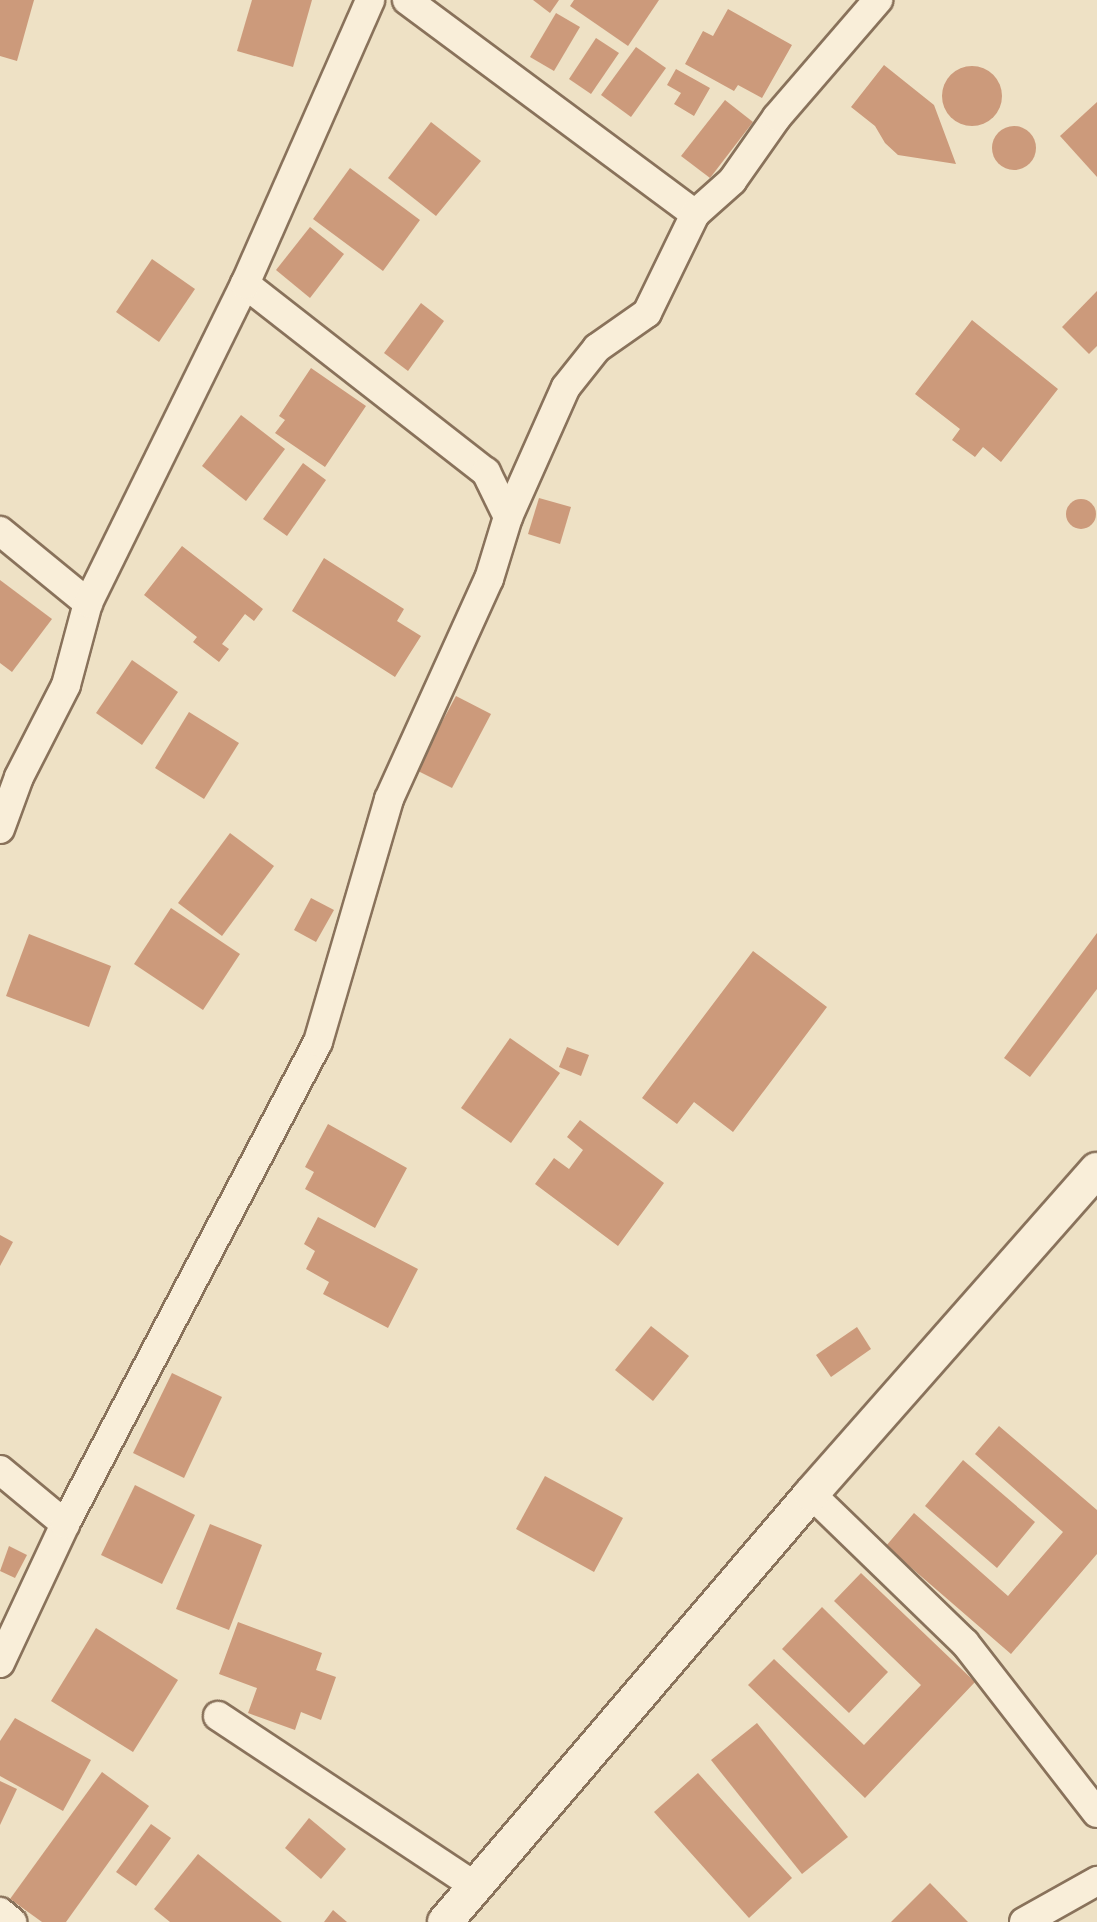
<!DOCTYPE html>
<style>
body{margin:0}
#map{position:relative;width:1097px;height:1922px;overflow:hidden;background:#eee1c5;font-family:Literata,serif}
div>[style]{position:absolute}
.building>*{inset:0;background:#cc9a7b}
.round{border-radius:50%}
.roads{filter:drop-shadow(2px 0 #89725b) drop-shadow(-2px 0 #89725b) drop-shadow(0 2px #89725b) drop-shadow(0 -2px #89725b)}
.minor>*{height:28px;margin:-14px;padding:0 14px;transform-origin:14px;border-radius:14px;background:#f9eed9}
.tertiary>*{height:34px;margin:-17px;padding:0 17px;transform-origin:17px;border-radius:17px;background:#f9eed9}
span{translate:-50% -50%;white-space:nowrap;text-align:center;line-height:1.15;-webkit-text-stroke:7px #f5ebd5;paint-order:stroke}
</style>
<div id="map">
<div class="building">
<i style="clip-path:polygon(0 0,34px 0,17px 61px,0 56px)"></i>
<i style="clip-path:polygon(252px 0,312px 0,293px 67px,237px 51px)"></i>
<i style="clip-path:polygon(533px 0,559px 0,550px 13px)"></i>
<i style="clip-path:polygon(574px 0,659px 0,628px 46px,570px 6px)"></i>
<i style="clip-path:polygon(728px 9px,792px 45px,762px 98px,738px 85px,734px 91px,685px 64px,703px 31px,713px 36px)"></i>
<i style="clip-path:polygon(556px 13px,580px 27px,554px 71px,530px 57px)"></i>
<i style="clip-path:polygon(596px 38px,619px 53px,591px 94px,569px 79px)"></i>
<i style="clip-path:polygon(636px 47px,666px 68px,631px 117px,601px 95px)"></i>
<i style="clip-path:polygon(884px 65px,934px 105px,956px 164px,898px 155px,885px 143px,875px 126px,851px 107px)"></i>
<i class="round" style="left:942px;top:66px;width:60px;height:60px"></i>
<i style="clip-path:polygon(676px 69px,710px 88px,694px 116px,674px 104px,681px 93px,667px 85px)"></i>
<i style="clip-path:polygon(725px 100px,753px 122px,710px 178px,681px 156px)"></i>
<i style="clip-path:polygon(1097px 102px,1097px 177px,1060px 136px)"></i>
<i style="clip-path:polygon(431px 122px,481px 161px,436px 216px,388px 178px)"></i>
<i class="round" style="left:992px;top:126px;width:44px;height:44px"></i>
<i style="clip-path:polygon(350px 168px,420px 220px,383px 271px,313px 219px)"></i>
<i style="clip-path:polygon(310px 227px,344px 254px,310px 298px,276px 270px)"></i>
<i style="clip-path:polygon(152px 259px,195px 289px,159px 342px,116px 312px)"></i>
<i style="clip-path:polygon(1097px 291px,1097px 346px,1089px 354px,1062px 327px)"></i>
<i style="clip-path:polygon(421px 303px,444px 321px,408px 371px,384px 353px)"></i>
<i style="clip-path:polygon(972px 320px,1058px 389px,1001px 462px,983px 447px,975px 457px,952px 440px,960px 429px,915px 394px)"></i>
<i style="clip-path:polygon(311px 368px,366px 406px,325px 467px,275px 433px,285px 420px,279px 416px)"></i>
<i style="clip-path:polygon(241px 415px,285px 449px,246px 501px,202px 466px)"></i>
<i style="clip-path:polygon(303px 463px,326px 480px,287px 536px,263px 519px)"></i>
<i style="clip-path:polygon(539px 498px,571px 507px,560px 544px,528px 534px)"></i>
<i class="round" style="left:1066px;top:499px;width:30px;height:30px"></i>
<i style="clip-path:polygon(182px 546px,263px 609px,254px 621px,245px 614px,222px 644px,229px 649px,219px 662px,193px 642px,197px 637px,144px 595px)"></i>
<i style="clip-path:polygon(324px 558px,404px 609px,397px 621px,421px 636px,395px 677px,292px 611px)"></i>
<i style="clip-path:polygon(0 580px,52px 619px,12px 672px,0 663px)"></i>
<i style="clip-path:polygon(132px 660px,178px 692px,142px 745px,96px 713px)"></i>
<i style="clip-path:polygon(456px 696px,491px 714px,452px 788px,416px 770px)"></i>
<i style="clip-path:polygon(189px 712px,239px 743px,204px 799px,155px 768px)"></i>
<i style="clip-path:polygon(230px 833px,274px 866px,222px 936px,178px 903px)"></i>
<i style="clip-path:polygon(311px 898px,334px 910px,316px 942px,294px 930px)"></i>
<i style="clip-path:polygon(171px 908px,240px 954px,203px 1010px,134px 964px)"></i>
<i style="clip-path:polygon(1097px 933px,1097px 989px,1030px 1077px,1004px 1058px)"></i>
<i style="clip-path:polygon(29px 934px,111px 966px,89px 1027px,6px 996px)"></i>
<i style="clip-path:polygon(753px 951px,827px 1007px,733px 1132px,694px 1102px,677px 1124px,642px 1098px)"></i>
<i style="clip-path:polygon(510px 1038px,560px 1073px,511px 1143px,461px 1108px)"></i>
<i style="clip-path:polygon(567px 1047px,589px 1055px,581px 1076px,559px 1067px)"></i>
<i style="clip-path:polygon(580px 1120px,664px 1183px,618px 1246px,535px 1184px,554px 1158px,569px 1169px,583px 1150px,567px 1137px)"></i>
<i style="clip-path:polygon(328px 1124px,407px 1168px,375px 1228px,305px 1189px,314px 1172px,305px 1167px)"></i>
<i style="clip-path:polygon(318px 1217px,418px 1269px,388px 1328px,323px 1294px,329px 1282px,306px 1269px,315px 1251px,304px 1244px)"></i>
<i style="clip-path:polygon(0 1235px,13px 1242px,0 1266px)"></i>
<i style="clip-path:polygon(651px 1326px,689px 1356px,653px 1401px,615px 1370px)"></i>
<i style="clip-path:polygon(857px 1327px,871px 1349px,831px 1377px,816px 1355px)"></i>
<i style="clip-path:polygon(172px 1373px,222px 1397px,184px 1478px,133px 1453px)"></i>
<i style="clip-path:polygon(999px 1426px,1097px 1510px,1097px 1554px,1011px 1654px,886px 1546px,914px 1513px,1008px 1596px,1063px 1532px,975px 1454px)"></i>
<i style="clip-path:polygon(963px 1460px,1035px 1522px,997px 1568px,925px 1506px)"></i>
<i style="clip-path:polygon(545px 1476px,623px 1518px,594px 1572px,516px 1529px)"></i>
<i style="clip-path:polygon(135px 1485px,195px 1515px,162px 1584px,101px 1555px)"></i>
<i style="clip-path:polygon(210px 1524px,262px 1545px,229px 1630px,176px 1609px)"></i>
<i style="clip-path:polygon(9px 1546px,27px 1555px,15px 1578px,0 1571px)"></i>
<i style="clip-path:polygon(861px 1573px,975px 1682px,865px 1798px,748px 1685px,774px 1659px,864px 1745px,921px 1685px,834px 1601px)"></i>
<i style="clip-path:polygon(822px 1607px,888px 1672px,849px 1713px,782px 1649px)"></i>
<i style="clip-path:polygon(238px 1622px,322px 1653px,316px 1670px,336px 1677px,321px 1720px,301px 1712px,295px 1730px,248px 1713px,257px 1688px,219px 1674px)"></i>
<i style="clip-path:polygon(96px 1628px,178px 1680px,133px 1752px,51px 1701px)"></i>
<i style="clip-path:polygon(15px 1718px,91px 1760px,63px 1811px,0 1776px,0 1741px)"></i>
<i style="clip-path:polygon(757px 1723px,848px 1837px,802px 1874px,711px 1760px)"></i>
<i style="clip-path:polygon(102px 1772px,149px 1806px,66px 1922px,42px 1922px,10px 1899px)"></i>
<i style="clip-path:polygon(698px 1773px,792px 1878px,749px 1918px,654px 1812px)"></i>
<i style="clip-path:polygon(0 1781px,17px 1789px,0 1825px)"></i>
<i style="clip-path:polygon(309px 1818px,346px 1849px,321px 1879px,285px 1848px)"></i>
<i style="clip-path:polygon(151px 1824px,171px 1838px,136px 1886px,116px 1872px)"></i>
<i style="clip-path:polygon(198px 1854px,282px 1922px,170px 1922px,154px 1909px)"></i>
<i style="clip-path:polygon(930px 1883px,968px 1922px,891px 1922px)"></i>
<i style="clip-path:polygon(333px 1910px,347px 1922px,324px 1922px)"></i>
</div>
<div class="roads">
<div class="minor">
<i style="left:407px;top:0;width:359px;rotate:36.6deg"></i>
<i style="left:245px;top:284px;width:306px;rotate:38deg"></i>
<i style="left:486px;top:472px;width:50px;rotate:63.9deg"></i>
<i style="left:0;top:531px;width:114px;rotate:39.3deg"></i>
<i style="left:0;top:829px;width:55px;rotate:-69.9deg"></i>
<i style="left:19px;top:777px;width:103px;rotate:-62.9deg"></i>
<i style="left:66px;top:685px;width:85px;rotate:-75deg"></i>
<i style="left:88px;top:603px;width:356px;rotate:-63.8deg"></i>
<i style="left:245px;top:284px;width:310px;rotate:-66.2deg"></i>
<i style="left:0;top:1470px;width:85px;rotate:39.7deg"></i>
<i style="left:811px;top:1494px;width:214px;rotate:44.1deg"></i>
<i style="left:965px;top:1643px;width:215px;rotate:52.2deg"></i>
<i style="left:0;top:1663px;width:153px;rotate:-64.9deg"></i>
<i style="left:65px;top:1524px;width:544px;rotate:-62.31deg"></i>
<i style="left:318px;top:1042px;width:253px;rotate:-73.7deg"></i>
<i style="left:389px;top:799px;width:242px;rotate:-65.6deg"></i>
<i style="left:489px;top:579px;width:65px;rotate:-73deg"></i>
<i style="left:508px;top:517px;width:142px;rotate:-66deg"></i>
<i style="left:566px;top:387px;width:50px;rotate:-51.5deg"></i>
<i style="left:597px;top:348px;width:61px;rotate:-35deg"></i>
<i style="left:647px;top:313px;width:110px;rotate:-64.1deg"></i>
<i style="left:695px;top:214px;width:50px;rotate:-41.7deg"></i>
<i style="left:732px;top:181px;width:78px;rotate:-54.9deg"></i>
<i style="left:777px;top:117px;width:155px;rotate:-49.2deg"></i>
<i style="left:218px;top:1716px;width:310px;rotate:33.5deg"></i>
<i style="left:0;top:1912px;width:16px;rotate:40deg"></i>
<i style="left:1024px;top:1922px;width:84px;rotate:-29.3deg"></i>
</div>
<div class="tertiary">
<i style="left:445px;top:1922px;width:563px;rotate:-49.46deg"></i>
<i style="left:811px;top:1494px;width:432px;rotate:-48.6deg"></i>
</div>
</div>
</div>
